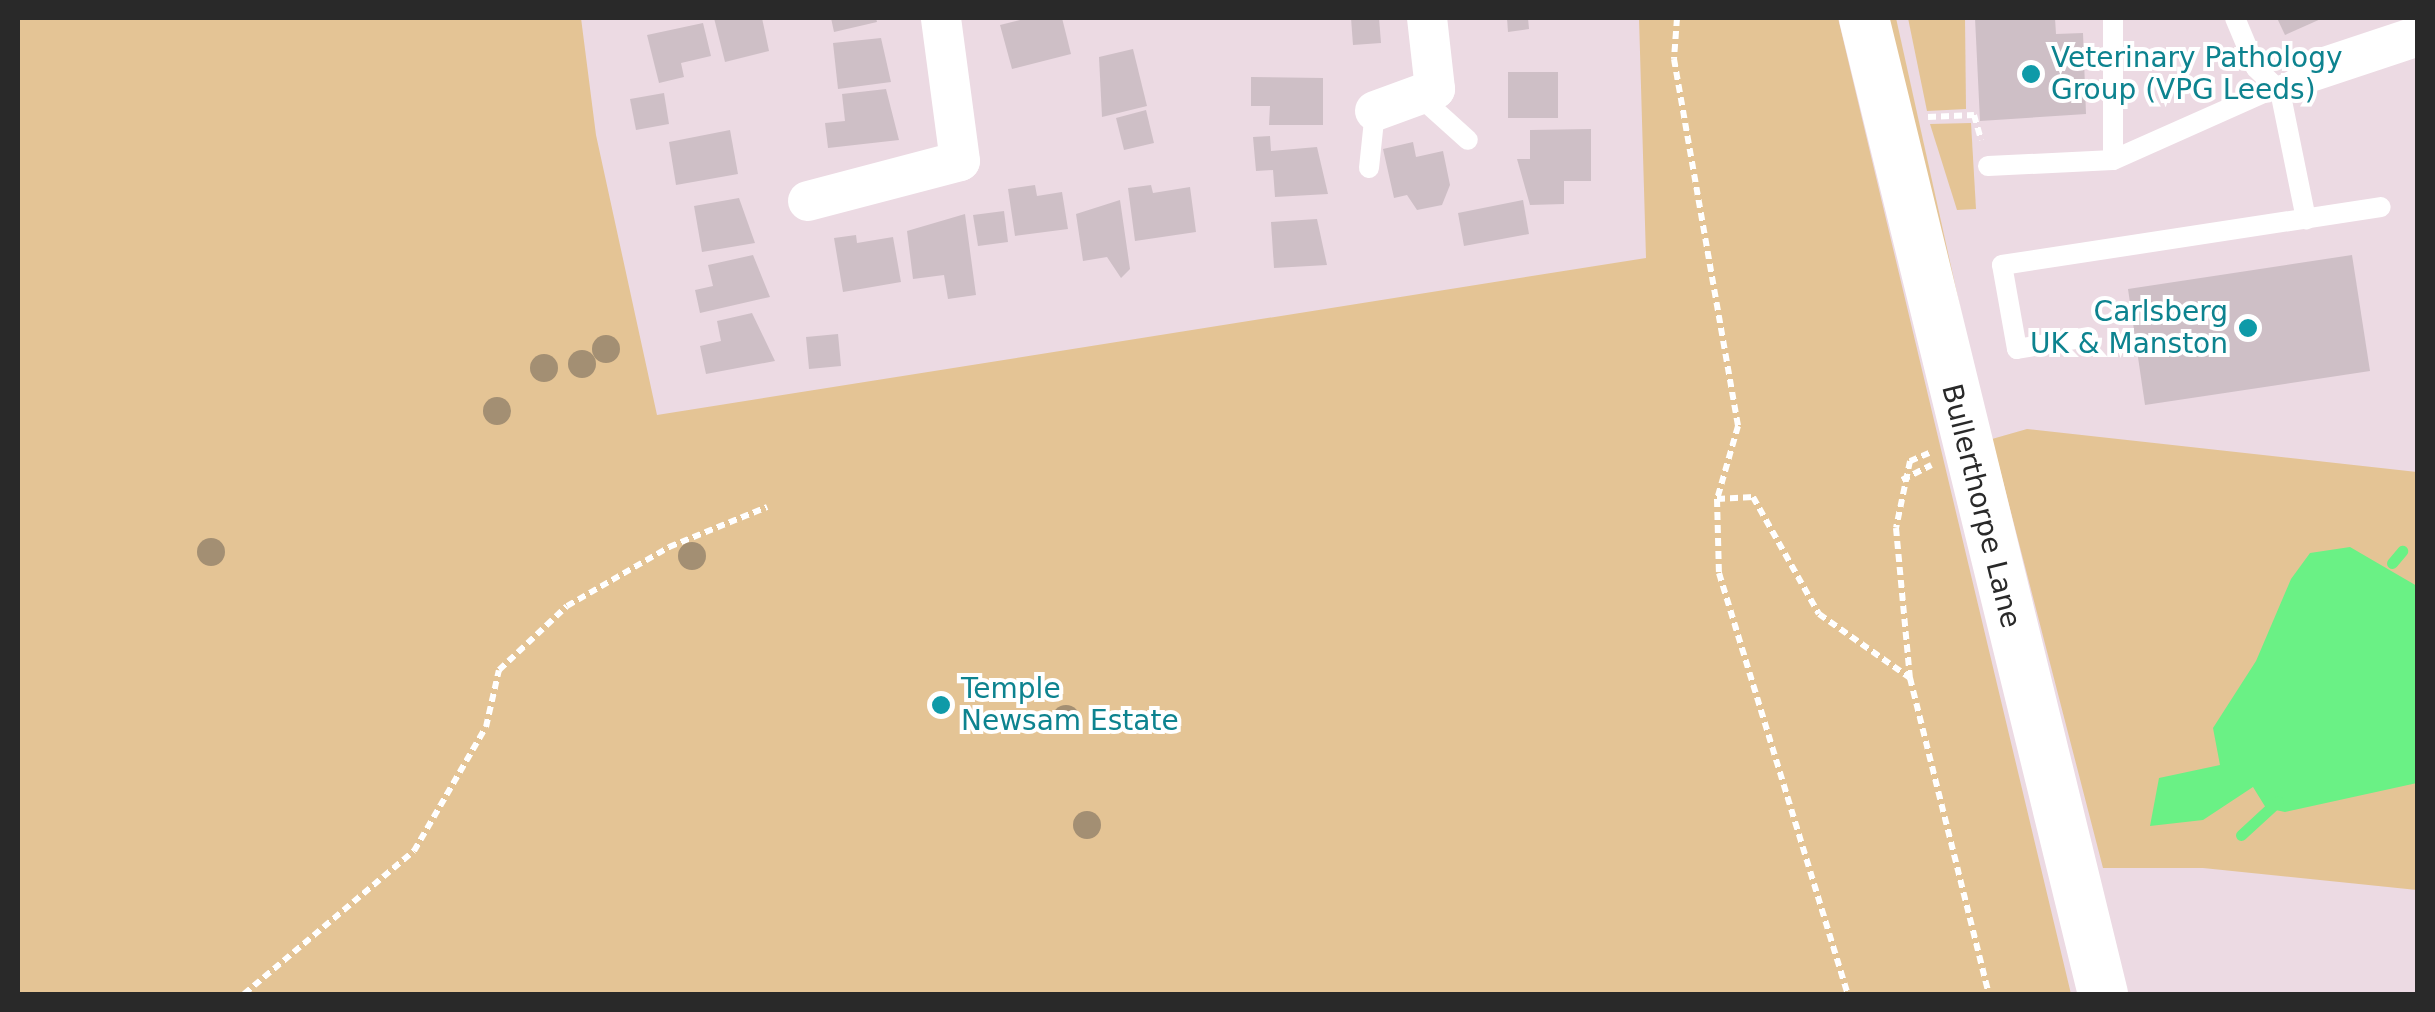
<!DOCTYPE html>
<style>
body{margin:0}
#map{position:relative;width:2435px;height:1012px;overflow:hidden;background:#ecdae3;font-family:"DejaVu Sans",sans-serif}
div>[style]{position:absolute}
.green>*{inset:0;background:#e4c495}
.water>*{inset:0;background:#6af185}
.stream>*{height:11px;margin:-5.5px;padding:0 5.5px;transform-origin:5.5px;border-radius:5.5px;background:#6af185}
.building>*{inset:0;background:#cebfc6}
.path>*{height:6px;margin-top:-3px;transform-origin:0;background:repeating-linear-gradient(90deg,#fff 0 8px,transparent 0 13px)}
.service>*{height:20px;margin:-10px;padding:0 10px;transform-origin:10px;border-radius:10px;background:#fff}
.minor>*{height:40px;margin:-20px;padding:0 20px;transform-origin:20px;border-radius:20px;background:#fff}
.tertiary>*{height:50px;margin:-25px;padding:0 25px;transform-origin:25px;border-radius:25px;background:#fff}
.trees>*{width:28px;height:28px;margin:-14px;border-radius:50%;background:#a38f73}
.dots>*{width:28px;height:28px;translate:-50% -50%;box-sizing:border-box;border:5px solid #fff;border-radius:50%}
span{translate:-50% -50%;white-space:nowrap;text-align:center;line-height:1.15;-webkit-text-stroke:8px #fff;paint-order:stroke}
.culture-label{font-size:28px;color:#0d838f}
.left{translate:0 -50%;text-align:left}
.right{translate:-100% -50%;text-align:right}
.street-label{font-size:28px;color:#292929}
.frame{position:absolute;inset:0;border:20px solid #292929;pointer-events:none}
</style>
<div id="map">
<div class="green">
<i style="clip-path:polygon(18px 18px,581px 18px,596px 135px,657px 415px,1646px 258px,1639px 18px,1838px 18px,2071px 994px,18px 994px)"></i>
<i style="clip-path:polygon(1879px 18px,1896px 18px,1970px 352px)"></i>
<i style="clip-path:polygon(1908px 18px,1965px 18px,1966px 109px,1927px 111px)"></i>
<i style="clip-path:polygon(1971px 123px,1976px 209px,1957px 210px,1930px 124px)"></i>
<i style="clip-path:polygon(2027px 429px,2417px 472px,2417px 890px,2203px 868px,2103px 868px,1992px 439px)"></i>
</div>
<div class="water">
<i style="clip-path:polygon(2350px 547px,2417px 586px,2417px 783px,2285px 812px,2266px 808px,2253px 787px,2203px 820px,2150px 826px,2159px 778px,2220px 765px,2213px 728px,2256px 661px,2291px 579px,2310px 553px)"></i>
</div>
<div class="stream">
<i style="left:2392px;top:563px;width:16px;rotate:-50deg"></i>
<i style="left:2241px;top:835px;width:50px;rotate:-42.6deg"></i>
</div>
<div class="building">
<i style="clip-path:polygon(714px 18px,762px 18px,769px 51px,725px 62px)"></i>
<i style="clip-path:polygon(831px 18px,876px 18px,877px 22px,834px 32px)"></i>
<i style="clip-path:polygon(1028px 18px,1062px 18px,1071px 54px,1012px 69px,1000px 25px)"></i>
<i style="clip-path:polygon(1351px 18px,1379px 18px,1381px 43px,1353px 45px)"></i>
<i style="clip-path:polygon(1507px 18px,1528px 18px,1529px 29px,1508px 32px)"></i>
<i style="clip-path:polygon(1975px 18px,2055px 18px,2056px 34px,2083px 33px,2086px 114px,1980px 121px)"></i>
<i style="clip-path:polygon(2277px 18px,2323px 18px,2285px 35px)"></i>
<i style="clip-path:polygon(703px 23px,711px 56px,681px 63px,684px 77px,659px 83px,647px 35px)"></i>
<i style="clip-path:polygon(881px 38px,891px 82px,838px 89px,833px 43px)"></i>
<i style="clip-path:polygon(1133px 49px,1147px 106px,1102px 117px,1099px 57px)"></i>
<i style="clip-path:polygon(1508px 72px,1558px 72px,1558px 118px,1508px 118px)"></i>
<i style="clip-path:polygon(1251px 77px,1323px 78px,1323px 125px,1269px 125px,1270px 106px,1251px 106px)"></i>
<i style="clip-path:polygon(886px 89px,899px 140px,828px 148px,825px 123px,845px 121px,842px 94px)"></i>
<i style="clip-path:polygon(664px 93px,669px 124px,636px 130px,630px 99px)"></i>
<i style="clip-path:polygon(1146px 110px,1154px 143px,1124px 150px,1116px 118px)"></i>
<i style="clip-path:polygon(1591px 129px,1591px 181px,1564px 181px,1564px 204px,1530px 205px,1517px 159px,1530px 159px,1530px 130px)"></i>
<i style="clip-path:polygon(730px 130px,738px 174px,676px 185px,669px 142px)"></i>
<i style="clip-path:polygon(1270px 136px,1271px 151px,1317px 147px,1328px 194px,1275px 197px,1273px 170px,1256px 171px,1253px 137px)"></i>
<i style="clip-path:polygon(1413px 142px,1416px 157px,1443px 151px,1450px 185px,1442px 205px,1417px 210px,1407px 195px,1394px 198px,1383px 149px)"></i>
<i style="clip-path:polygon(1035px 185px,1037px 196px,1062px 192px,1068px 229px,1015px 236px,1008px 189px)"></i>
<i style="clip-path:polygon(1151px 185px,1153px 193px,1190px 187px,1196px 232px,1135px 241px,1128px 188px)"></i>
<i style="clip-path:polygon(739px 198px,755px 243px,702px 252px,694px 206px)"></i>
<i style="clip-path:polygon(1120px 200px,1130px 269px,1121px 278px,1107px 257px,1083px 261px,1076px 214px)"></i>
<i style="clip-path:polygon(1523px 200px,1529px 234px,1464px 246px,1458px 213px)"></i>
<i style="clip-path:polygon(1004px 211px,1008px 242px,978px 246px,973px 215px)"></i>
<i style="clip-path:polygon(965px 214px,976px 295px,948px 299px,944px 275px,913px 279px,907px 231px)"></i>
<i style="clip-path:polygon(1317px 219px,1327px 265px,1274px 268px,1271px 222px)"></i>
<i style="clip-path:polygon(856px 235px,857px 243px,893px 237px,901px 282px,843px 292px,834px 238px)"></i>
<i style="clip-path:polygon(753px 255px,770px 297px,700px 313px,695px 290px,713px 286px,708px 265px)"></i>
<i style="clip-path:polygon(2352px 255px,2370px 371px,2145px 405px,2128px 289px)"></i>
<i style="clip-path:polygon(752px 313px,775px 361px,706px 374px,700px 346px,721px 341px,717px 321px)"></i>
<i style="clip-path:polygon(838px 334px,841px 366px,809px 369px,806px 337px)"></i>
</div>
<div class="path">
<i style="left:1677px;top:18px;width:41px;rotate:94.2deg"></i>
<i style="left:1674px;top:59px;width:373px;rotate:80.1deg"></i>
<i style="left:1738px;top:426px;width:76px;rotate:106deg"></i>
<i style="left:1717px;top:499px;width:36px;rotate:-3deg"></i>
<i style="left:1753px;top:497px;width:134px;rotate:60.6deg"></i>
<i style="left:1819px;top:614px;width:111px;rotate:35.1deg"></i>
<i style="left:1928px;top:117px;width:46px;rotate:-2.5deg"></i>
<i style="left:1974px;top:115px;width:26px;rotate:74deg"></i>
<i style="left:1929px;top:453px;width:21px;rotate:157deg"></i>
<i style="left:1910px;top:461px;width:68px;rotate:101.8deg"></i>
<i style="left:1896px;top:528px;width:151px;rotate:84.7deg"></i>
<i style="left:1910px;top:678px;width:326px;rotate:76deg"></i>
<i style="left:1902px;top:480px;width:33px;rotate:-27deg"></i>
<i style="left:1717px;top:499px;width:74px;rotate:88.5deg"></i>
<i style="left:1719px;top:573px;width:440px;rotate:73deg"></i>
<i style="left:244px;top:994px;width:222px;rotate:-40.1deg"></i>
<i style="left:414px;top:851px;width:143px;rotate:-59.9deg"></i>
<i style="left:486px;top:727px;width:58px;rotate:-77.2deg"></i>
<i style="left:499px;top:670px;width:93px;rotate:-43.3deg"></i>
<i style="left:567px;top:606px;width:118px;rotate:-30deg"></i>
<i style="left:669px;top:547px;width:106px;rotate:-22.2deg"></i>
</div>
<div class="service">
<i style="left:2235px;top:18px;width:54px;rotate:67.2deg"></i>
<i style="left:2256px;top:68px;width:33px;rotate:44deg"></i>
<i style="left:2280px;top:91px;width:131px;rotate:78.5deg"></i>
<i style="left:1418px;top:95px;width:67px;rotate:42deg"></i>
<i style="left:2113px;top:160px;width:142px;rotate:-90deg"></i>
<i style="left:1988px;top:166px;width:125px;rotate:-2.7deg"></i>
<i style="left:2113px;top:160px;width:219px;rotate:-24deg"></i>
<i style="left:1369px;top:168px;width:57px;rotate:-84deg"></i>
<i style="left:2088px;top:337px;width:72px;rotate:170.4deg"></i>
<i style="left:2017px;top:349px;width:85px;rotate:-100.1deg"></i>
<i style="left:2002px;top:265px;width:383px;rotate:-8.7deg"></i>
</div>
<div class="minor">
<i style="left:2313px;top:71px;width:111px;rotate:-18.4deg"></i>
<i style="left:1375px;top:111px;width:64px;rotate:-20.1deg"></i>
<i style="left:1435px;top:89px;width:71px;rotate:-96.4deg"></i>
<i style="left:808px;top:201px;width:157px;rotate:-14.7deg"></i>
<i style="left:960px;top:161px;width:144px;rotate:-97.6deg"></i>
</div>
<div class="tertiary">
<i style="left:1864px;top:18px;width:1005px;rotate:76.24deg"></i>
</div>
<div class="trees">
<i style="left:606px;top:349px"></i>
<i style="left:582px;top:364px"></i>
<i style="left:544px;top:368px"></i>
<i style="left:497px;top:411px"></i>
<i style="left:211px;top:552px"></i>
<i style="left:692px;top:556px"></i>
<i style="left:1066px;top:719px"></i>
<i style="left:1087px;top:825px"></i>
</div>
<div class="dots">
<i style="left:2031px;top:74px;background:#0f9aa8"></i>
<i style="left:2248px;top:328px;background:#0f9aa8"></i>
<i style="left:941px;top:705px;background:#0f9aa8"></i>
</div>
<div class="culture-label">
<span class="left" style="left:2051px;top:74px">Veterinary Pathology<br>Group (VPG Leeds)</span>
<span class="right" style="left:2228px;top:328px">Carlsberg<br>UK &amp; Manston</span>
<span class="left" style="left:961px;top:705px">Temple<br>Newsam Estate</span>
</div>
<div class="street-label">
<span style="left:1981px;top:506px;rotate:76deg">Bullerthorpe Lane</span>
</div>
<div class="frame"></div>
</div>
